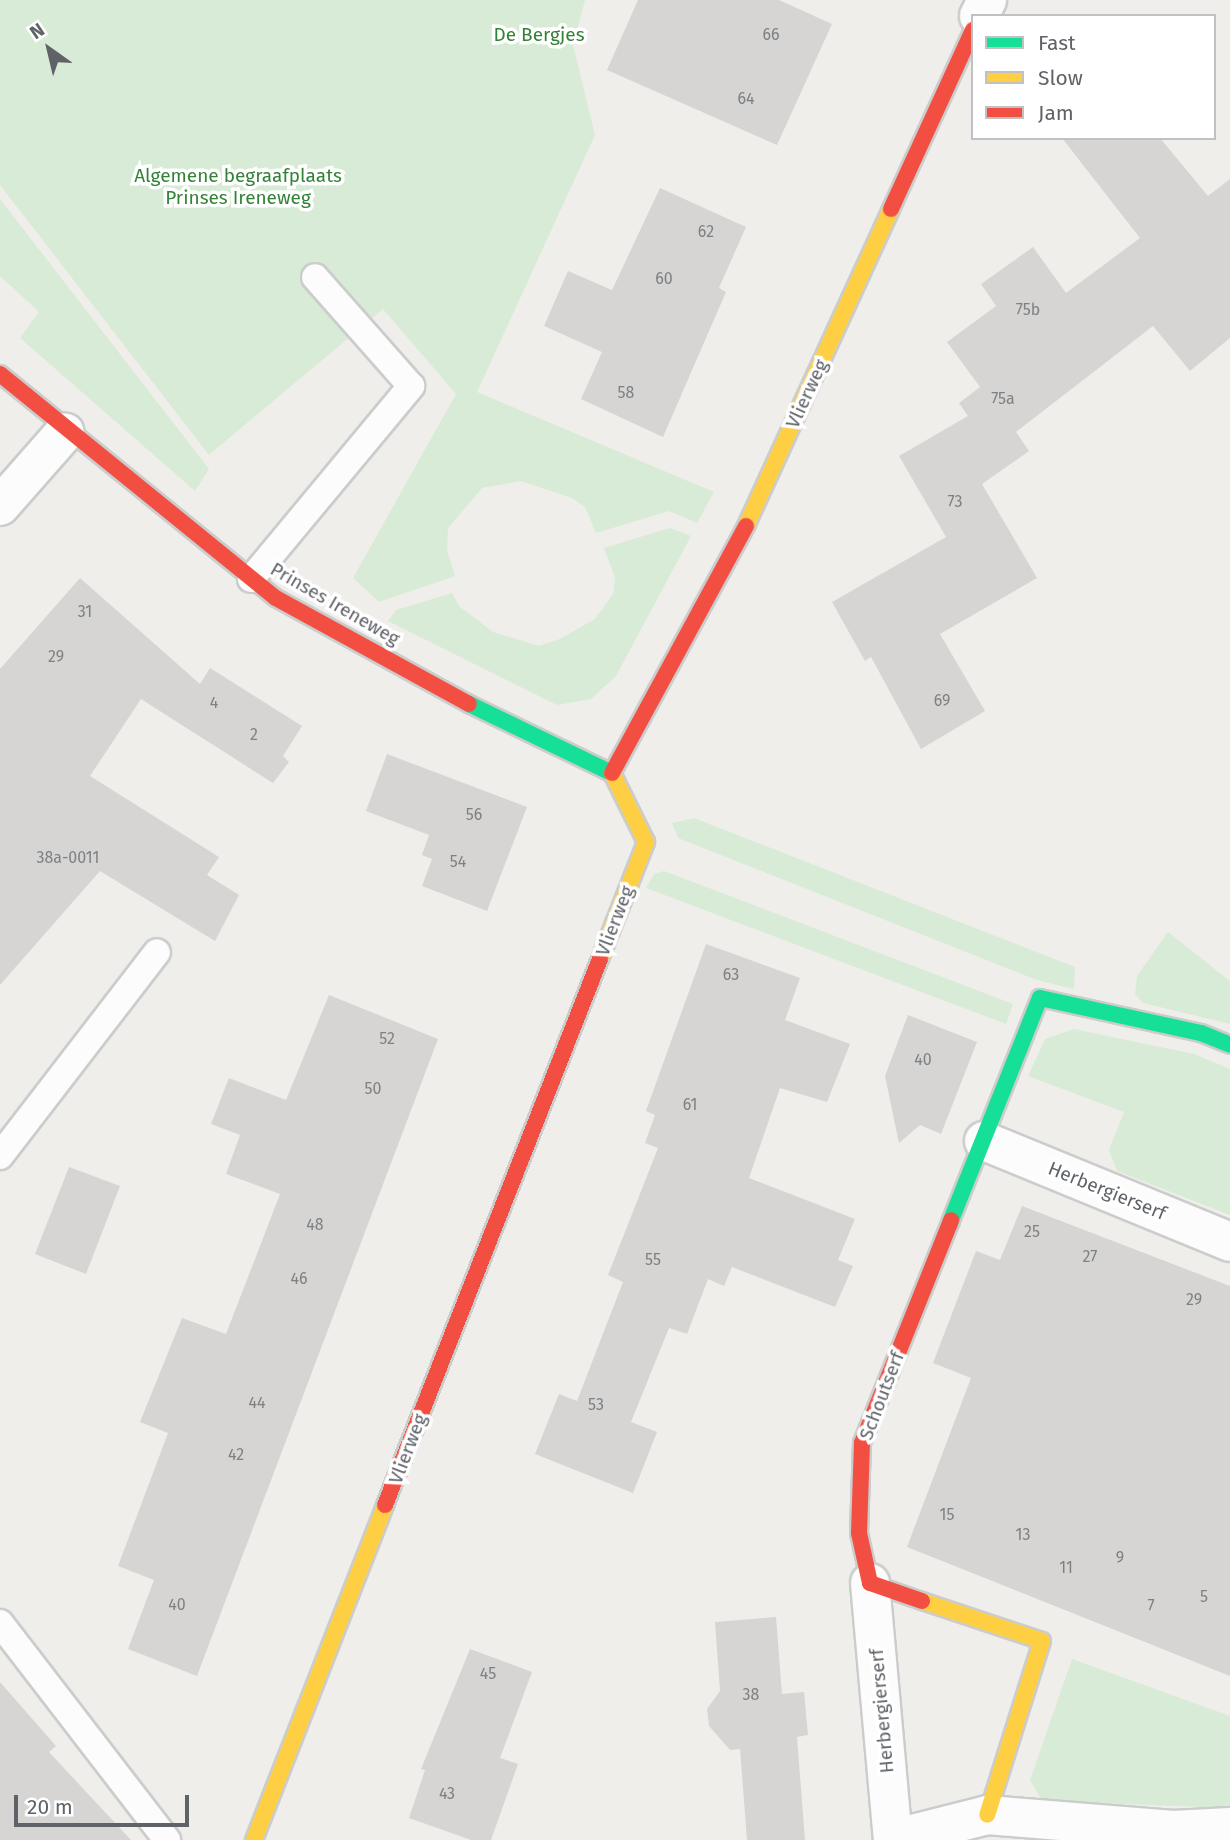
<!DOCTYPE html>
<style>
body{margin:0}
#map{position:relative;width:1230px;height:1840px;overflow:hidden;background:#efeeea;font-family:"Fira Sans",sans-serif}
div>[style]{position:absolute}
.green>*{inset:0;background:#d8ebd6}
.building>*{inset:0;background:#d6d5d3}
.roads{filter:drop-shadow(2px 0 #cbcccc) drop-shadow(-2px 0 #cbcccc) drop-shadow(0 2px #cbcccc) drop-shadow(0 -2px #cbcccc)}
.lane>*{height:26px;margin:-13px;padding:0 13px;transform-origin:13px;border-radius:13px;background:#fdfcfc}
.street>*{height:38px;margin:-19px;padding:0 19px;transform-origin:19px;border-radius:19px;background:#fdfcfc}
.fast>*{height:16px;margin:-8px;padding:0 8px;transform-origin:8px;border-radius:8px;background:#16e098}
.slow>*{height:16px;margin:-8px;padding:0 8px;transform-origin:8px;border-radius:8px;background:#ffcf43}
.jam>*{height:16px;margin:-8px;padding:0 8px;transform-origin:8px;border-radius:8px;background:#f24e42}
span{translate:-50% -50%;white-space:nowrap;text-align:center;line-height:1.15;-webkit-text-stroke:7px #fff;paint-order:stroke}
.number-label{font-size:16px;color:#7e8184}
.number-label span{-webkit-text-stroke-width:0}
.park-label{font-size:19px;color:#348238}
.street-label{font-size:19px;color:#5f6368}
.legend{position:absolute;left:971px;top:14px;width:245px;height:126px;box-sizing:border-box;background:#fff;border:2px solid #bfc1c3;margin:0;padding:9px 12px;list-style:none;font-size:21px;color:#5f6368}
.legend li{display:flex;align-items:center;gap:14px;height:35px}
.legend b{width:35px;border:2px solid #bfc1c3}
.north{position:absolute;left:14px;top:14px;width:70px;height:70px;-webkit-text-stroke:5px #fff;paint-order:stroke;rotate:326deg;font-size:19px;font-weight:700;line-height:28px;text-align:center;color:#5f6368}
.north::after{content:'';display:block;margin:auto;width:24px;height:32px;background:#5f6368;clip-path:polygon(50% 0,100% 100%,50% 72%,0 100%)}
.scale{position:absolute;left:14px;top:1795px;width:175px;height:32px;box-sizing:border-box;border:4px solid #5f6368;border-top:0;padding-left:9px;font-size:21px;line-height:24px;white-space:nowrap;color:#5f6368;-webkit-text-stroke:5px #fff;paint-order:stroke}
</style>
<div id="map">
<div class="green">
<i style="clip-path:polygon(0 0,585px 0,573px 45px,595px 135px,477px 392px,714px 492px,697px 523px,669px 511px,596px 533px,585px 507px,572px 498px,521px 481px,482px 488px,448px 528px,447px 550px,455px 576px,379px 602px,353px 578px,456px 394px,383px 309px,209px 455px,0 185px)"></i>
<i style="clip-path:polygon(0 199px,209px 469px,195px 491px,20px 338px,39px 312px,0 276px)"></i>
<i style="clip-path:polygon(670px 528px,691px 536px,616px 676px,591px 699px,557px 705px,388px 621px,396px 610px,452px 593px,459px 606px,493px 632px,539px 646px,560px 639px,595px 619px,613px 594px,615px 578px,604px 548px)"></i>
<i style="clip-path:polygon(694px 818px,1075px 967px,1074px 989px,1037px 980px,678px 838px,672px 823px)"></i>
<i style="clip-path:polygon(664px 871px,1013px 1004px,1006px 1024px,646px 888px,654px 874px)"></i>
<i style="clip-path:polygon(1168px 932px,1230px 981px,1230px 1024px,1143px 1003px,1135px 994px,1137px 976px)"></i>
<i style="clip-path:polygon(1074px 1029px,1194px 1054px,1230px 1069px,1230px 1215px,1117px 1171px,1109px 1150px,1124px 1112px,1028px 1076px,1045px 1039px)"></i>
<i style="clip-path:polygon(1072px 1659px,1230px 1716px,1230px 1808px,1042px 1801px,1030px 1780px)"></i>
</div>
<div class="building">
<i style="clip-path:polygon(638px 0,779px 0,832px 24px,777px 145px,607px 70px)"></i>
<i style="clip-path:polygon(1062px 138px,1160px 138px,1208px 196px,1230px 179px,1230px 338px,1190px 371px,1153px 326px,1016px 432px,1029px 451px,982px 484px,1037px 578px,940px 634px,985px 711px,921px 749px,871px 657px,865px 661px,832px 602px,946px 537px,899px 456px,968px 416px,959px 403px,980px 387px,947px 342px,996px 306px,981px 284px,1033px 247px,1066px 293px,1140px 238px)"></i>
<i style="clip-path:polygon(660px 188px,746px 227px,719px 288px,726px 292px,663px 437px,581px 399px,602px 352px,544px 326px,568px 271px,612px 290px)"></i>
<i style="clip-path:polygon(80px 578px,200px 684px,210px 668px,302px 726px,283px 756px,289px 762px,273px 783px,141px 699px,90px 776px,219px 857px,207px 875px,239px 895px,215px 941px,100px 871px,0 985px,0 669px)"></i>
<i style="clip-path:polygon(387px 754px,527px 807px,487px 911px,422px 886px,432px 859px,422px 855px,429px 835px,366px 811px)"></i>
<i style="clip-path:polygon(706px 944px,800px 978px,785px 1020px,850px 1044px,827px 1102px,780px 1088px,749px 1178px,855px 1219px,838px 1260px,853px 1266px,835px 1307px,732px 1267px,724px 1286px,708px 1279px,687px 1334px,669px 1328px,631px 1422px,657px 1432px,633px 1493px,535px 1454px,559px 1394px,577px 1401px,623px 1282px,608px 1275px,658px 1148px,645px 1143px,655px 1115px,646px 1111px)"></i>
<i style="clip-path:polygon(329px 995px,438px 1039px,197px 1676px,128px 1649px,154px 1580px,118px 1566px,168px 1433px,140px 1422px,182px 1318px,226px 1334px,280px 1194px,226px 1174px,240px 1135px,211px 1124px,229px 1078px,286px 1100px)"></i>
<i style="clip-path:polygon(908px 1015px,977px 1042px,941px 1134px,920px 1125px,899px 1143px,885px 1076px)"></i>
<i style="clip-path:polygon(69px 1167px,120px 1186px,86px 1274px,35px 1254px)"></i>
<i style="clip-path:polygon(1022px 1206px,1230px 1286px,1230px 1676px,907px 1547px,971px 1378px,933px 1363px,976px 1251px,1000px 1260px)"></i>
<i style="clip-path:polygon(776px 1617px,782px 1694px,804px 1692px,808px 1735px,797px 1737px,805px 1840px,747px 1840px,740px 1749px,730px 1750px,709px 1726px,707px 1709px,720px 1691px,715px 1622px)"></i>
<i style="clip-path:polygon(470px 1649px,532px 1672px,500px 1758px,518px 1764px,491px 1840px,471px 1840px,409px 1818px,425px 1770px,421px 1769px)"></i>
<i style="clip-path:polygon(0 1682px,56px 1746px,49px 1752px,131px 1840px,0 1840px)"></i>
</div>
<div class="roads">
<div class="lane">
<i style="left:251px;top:579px;width:251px;rotate:-50.3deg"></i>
<i style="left:411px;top:386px;width:145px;rotate:-131.4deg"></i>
<i style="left:0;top:1156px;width:257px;rotate:-52.4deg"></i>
<i style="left:0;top:1623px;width:274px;rotate:52.4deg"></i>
</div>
<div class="street">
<i style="left:979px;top:16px;width:18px;rotate:-63deg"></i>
<i style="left:0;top:506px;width:98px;rotate:-48.7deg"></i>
<i style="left:984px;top:1141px;width:266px;rotate:22.3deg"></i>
<i style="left:870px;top:1583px;width:258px;rotate:84.9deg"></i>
<i style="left:893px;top:1839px;width:97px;rotate:-14.3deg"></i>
<i style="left:987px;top:1815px;width:187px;rotate:4.6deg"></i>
<i style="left:1173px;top:1830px;width:57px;rotate:-3deg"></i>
</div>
<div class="fast">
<i style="left:469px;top:704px;width:159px;rotate:25.8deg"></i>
<i style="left:951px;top:1220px;width:239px;rotate:-68.2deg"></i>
<i style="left:1040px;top:998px;width:165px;rotate:12.3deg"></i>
<i style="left:1201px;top:1033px;width:31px;rotate:22deg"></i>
</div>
<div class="slow">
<i style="left:746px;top:526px;width:349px;rotate:-65.4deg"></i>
<i style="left:600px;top:959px;width:126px;rotate:-68.5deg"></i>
<i style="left:646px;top:842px;width:77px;rotate:-116.2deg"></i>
<i style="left:922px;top:1601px;width:126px;rotate:18.4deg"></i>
<i style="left:1042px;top:1641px;width:182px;rotate:107.5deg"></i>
<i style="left:254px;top:1840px;width:360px;rotate:-68.6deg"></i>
</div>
<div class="jam">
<i style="left:891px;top:209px;width:197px;rotate:-65.4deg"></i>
<i style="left:0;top:374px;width:355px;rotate:39.1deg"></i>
<i style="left:276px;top:598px;width:220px;rotate:28.8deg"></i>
<i style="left:612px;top:773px;width:281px;rotate:-61.5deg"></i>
<i style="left:385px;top:1505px;width:587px;rotate:-68.51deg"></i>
<i style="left:922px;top:1601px;width:55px;rotate:-160.9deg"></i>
<i style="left:870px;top:1583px;width:51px;rotate:-102.4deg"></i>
<i style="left:859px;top:1533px;width:90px;rotate:-88.1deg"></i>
<i style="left:862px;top:1443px;width:240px;rotate:-68.2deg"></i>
</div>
</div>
<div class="number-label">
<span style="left:771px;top:35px">66</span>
<span style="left:746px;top:99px">64</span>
<span style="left:706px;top:232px">62</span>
<span style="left:664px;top:279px">60</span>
<span style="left:1028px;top:310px">75b</span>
<span style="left:626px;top:393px">58</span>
<span style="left:1003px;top:399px">75a</span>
<span style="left:955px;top:502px">73</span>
<span style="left:85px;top:612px">31</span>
<span style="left:56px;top:657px">29</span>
<span style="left:942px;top:701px">69</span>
<span style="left:214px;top:703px">4</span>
<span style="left:254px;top:735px">2</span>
<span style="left:474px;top:815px">56</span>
<span style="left:68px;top:858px">38a-0011</span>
<span style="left:458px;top:862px">54</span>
<span style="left:731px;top:975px">63</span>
<span style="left:387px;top:1039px">52</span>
<span style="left:923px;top:1060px">40</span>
<span style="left:373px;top:1089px">50</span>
<span style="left:690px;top:1105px">61</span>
<span style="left:315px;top:1225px">48</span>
<span style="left:1032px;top:1232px">25</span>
<span style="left:1090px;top:1257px">27</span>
<span style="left:653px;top:1260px">55</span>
<span style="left:299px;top:1279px">46</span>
<span style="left:1194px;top:1300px">29</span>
<span style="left:257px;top:1403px">44</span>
<span style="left:596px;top:1405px">53</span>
<span style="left:236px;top:1455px">42</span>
<span style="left:947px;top:1515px">15</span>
<span style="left:1023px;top:1535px">13</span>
<span style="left:1120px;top:1558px">9</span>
<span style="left:1066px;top:1568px">11</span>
<span style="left:1204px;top:1597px">5</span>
<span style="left:177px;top:1605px">40</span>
<span style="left:1151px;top:1606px">7</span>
<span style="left:488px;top:1674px">45</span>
<span style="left:751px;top:1695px">38</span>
<span style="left:447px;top:1794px">43</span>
</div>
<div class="park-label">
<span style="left:539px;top:35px">De Bergjes</span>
<span style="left:238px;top:187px">Algemene begraafplaats<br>Prinses Ireneweg</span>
</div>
<div class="street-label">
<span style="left:807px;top:394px;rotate:-65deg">Vlierweg</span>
<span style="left:335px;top:604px;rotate:30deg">Prinses Ireneweg</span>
<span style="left:615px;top:921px;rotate:-69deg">Vlierweg</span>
<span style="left:1107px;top:1191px;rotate:22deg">Herbergierserf</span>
<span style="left:882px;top:1396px;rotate:-69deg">Schoutserf</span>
<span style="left:408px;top:1449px;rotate:-69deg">Vlierweg</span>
<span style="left:882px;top:1711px;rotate:-95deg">Herbergierserf</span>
</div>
<ul class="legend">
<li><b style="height:9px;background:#16e098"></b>Fast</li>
<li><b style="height:9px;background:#ffcf43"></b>Slow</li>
<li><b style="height:9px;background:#f24e42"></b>Jam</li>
</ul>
<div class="north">N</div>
<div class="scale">20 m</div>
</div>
